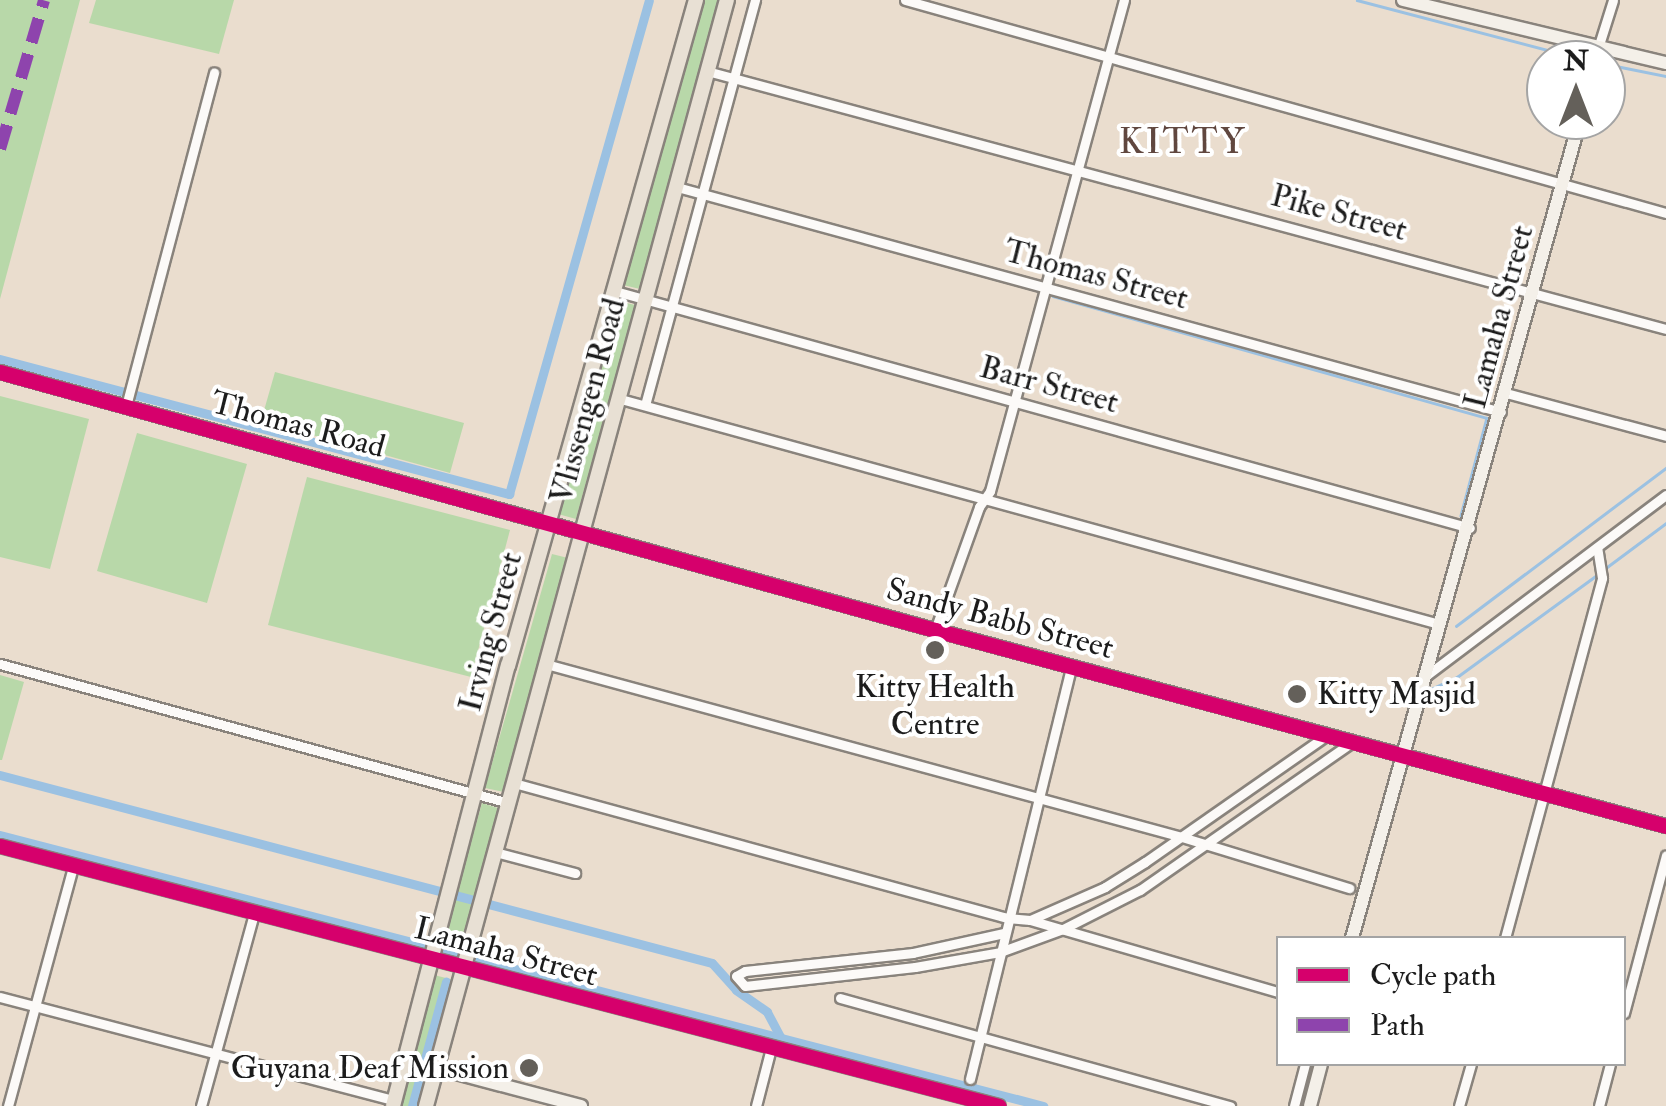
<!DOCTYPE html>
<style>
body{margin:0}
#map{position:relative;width:1666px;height:1106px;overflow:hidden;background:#eaddce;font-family:"IM FELL Double Pica",serif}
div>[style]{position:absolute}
.green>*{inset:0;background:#b8d8a9}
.stream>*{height:2.5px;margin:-1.25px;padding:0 1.25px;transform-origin:1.25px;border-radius:1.25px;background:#9bc1e2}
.canal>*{height:9px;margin:-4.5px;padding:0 4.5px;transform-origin:4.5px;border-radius:4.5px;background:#9bc1e2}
.roads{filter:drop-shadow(2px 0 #89837c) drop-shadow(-2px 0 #89837c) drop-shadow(0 2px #89837c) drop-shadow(0 -2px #89837c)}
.street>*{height:9px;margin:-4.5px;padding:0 4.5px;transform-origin:4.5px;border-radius:4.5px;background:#fcfaf8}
.secondary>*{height:12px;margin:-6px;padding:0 6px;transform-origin:6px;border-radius:6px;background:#f4f0e9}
.primary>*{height:14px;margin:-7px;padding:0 7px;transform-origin:7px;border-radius:7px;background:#e8e0d4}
.quiet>*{height:12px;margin-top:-6px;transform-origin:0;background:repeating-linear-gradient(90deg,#8e44ad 0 25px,transparent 0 37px)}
.cycleway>*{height:15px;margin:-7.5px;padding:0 7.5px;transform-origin:7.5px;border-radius:7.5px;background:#d6006c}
.dots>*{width:28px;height:28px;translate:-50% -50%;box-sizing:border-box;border:5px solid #fff;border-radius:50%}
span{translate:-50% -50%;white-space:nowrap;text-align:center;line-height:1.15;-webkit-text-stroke:8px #fff;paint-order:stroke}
.street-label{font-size:32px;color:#1c1c1c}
.poi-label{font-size:32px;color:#1c1c1c}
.left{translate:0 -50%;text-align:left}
.right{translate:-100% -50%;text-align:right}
.neighbourhood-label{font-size:35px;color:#60473f;letter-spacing:2.5px}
.legend{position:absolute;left:1276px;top:936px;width:350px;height:130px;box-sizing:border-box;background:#fff;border:2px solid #a4a4a4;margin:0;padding:12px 18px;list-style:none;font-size:30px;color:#1c1c1c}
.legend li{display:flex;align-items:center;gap:20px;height:50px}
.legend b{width:50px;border:2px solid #a4a4a4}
.north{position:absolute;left:1526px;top:40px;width:100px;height:100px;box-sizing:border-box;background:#fff;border:2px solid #a4a4a4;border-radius:50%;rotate:0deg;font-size:28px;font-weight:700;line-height:40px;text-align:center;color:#1c1c1c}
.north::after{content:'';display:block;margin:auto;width:35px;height:45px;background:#64605a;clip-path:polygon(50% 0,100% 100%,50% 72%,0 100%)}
</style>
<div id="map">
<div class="green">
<i style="clip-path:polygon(0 0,80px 0,0 299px)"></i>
<i style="clip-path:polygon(96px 0,234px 0,219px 54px,89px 23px)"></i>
<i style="clip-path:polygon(702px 0,721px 0,640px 289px,623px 285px)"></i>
<i style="clip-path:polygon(619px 301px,635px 305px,576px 519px,558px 514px)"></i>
<i style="clip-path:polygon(275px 372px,464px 423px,450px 473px,261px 421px)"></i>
<i style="clip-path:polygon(0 396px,89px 419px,50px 569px,0 557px)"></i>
<i style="clip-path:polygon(137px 433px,247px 464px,207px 603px,97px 571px)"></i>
<i style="clip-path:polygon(307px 477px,510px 530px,471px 677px,268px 625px)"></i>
<i style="clip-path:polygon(552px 554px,568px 558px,504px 792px,485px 788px)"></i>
<i style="clip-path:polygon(0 675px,24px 682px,2px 760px,0 760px)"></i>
<i style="clip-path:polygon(482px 803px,501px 809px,459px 959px,440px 953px)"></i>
<i style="clip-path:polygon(434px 975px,454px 980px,420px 1106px,400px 1106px)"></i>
</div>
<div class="stream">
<i style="left:1357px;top:0;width:236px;rotate:14.7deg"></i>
<i style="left:1606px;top:64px;width:61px;rotate:11.3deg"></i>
<i style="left:1053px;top:296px;width:451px;rotate:15.7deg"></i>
<i style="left:1487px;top:418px;width:101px;rotate:104.9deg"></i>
<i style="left:1603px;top:570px;width:79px;rotate:-36.7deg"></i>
<i style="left:1456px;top:626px;width:263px;rotate:-37deg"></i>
<i style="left:1427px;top:691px;width:33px;rotate:-25deg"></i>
<i style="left:1457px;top:677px;width:173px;rotate:-36.1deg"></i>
<i style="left:1345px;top:938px;width:180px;rotate:-74.6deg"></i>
<i style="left:1301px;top:1106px;width:43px;rotate:-75.3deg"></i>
</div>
<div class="canal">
<i style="left:0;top:359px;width:527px;rotate:14.85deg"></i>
<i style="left:509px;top:494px;width:513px;rotate:-74.18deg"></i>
<i style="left:0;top:775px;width:736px;rotate:14.79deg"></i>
<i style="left:712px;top:963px;width:36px;rotate:48deg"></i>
<i style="left:736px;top:990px;width:38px;rotate:35deg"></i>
<i style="left:767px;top:1012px;width:32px;rotate:62deg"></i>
<i style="left:0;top:835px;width:1078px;rotate:14.56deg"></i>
<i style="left:412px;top:1106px;width:129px;rotate:-74.7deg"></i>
</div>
<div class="roads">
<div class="street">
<i style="left:905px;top:0;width:790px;rotate:15.64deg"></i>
<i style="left:1598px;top:48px;width:50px;rotate:-72.6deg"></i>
<i style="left:707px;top:71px;width:993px;rotate:15.06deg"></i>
<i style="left:677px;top:187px;width:854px;rotate:15.27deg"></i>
<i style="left:615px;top:291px;width:887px;rotate:15.49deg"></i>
<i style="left:1506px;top:393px;width:166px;rotate:15deg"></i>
<i style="left:617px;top:398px;width:853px;rotate:15.37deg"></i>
<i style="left:645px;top:405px;width:420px;rotate:-74.8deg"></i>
<i style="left:126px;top:406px;width:345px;rotate:-75.2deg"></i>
<i style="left:935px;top:630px;width:131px;rotate:-70.3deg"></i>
<i style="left:979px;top:507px;width:19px;rotate:-55deg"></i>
<i style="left:990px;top:491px;width:509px;rotate:-74.74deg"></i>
<i style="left:0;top:664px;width:528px;rotate:15.27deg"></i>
<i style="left:546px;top:664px;width:659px;rotate:15.22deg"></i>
<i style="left:1182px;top:837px;width:175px;rotate:17deg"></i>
<i style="left:1427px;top:675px;width:299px;rotate:-37deg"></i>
<i style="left:514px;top:783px;width:511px;rotate:15.31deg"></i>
<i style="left:1007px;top:918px;width:23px;rotate:5deg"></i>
<i style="left:1030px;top:920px;width:258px;rotate:16.2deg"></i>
<i style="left:495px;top:852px;width:83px;rotate:14.7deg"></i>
<i style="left:1030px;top:920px;width:82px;rotate:-23.7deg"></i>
<i style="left:1105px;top:887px;width:47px;rotate:-32deg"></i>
<i style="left:1145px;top:862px;width:222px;rotate:-34.9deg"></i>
<i style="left:1004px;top:933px;width:93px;rotate:167.6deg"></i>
<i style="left:913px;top:953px;width:169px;rotate:173.9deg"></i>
<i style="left:745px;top:971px;width:10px;rotate:151deg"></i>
<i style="left:736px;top:976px;width:13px;rotate:48deg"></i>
<i style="left:745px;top:986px;width:171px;rotate:-6.4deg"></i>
<i style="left:915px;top:967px;width:86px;rotate:-10deg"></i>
<i style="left:1000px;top:952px;width:67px;rotate:-20.1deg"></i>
<i style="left:1063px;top:929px;width:86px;rotate:-26.9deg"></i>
<i style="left:1140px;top:890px;width:259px;rotate:-34.9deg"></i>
<i style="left:1505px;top:938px;width:373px;rotate:-74.9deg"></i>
<i style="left:1602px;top:578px;width:31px;rotate:-99deg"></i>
<i style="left:0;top:997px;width:407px;rotate:14.7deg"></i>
<i style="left:840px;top:998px;width:405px;rotate:15.5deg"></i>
<i style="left:1624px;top:1013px;width:163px;rotate:-75.1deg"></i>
<i style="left:970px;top:1079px;width:424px;rotate:-76.2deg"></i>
<i style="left:8px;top:1106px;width:249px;rotate:-74.8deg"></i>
<i style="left:201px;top:1106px;width:199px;rotate:-74.6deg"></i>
<i style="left:756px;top:1106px;width:60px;rotate:-75.5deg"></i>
<i style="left:1294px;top:1106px;width:43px;rotate:-75.3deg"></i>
<i style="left:1459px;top:1106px;width:44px;rotate:-74.1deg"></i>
<i style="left:1599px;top:1106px;width:43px;rotate:-75.3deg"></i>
</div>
<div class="secondary">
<i style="left:1403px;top:0;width:270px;rotate:13.5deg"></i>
<i style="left:0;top:372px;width:970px;rotate:15.43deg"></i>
<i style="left:935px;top:630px;width:757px;rotate:15.01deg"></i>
<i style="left:0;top:846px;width:1032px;rotate:14.59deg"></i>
<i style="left:1352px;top:938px;width:849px;rotate:-74.43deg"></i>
<i style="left:437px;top:1068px;width:149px;rotate:14.8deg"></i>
<i style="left:1310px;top:1106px;width:43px;rotate:-75.3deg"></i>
</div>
<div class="primary">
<i style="left:393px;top:1106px;width:455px;rotate:-75.4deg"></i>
<i style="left:508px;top:666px;width:692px;rotate:-74.24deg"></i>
<i style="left:426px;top:1106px;width:1146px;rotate:-74.78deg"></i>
</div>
</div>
<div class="quiet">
<i style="left:0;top:149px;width:155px;rotate:-73.5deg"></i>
</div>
<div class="cycleway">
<i style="left:0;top:372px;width:970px;rotate:15.43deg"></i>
<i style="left:935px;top:630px;width:757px;rotate:15.01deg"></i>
<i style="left:0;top:846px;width:1032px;rotate:14.59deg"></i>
</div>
<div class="dots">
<i style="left:935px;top:650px;background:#64605a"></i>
<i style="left:1297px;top:694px;background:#64605a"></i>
<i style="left:529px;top:1068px;background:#64605a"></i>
</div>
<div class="street-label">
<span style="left:1339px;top:213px;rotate:15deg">Pike Street</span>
<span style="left:1096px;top:275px;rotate:15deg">Thomas Street</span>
<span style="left:1499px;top:317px;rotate:-75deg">Lamaha Street</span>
<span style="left:1049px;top:385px;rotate:15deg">Barr Street</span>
<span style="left:588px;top:401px;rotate:-75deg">Vlissengen Road</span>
<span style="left:298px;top:425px;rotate:15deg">Thomas Road</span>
<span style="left:1000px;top:619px;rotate:15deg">Sandy Babb Street</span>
<span style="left:491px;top:632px;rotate:-75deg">Irving Street</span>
<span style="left:506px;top:952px;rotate:15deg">Lamaha Street</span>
</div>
<div class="poi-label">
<span style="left:935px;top:706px">Kitty Health<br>Centre</span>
<span class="left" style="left:1317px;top:694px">Kitty Masjid</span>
<span class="right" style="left:509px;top:1068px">Guyana Deaf Mission</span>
</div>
<div class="neighbourhood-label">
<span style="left:1183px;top:142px">KITTY</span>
</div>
<ul class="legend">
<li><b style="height:12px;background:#d6006c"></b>Cycle path</li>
<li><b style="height:12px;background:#8e44ad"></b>Path</li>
</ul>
<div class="north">N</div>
</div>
